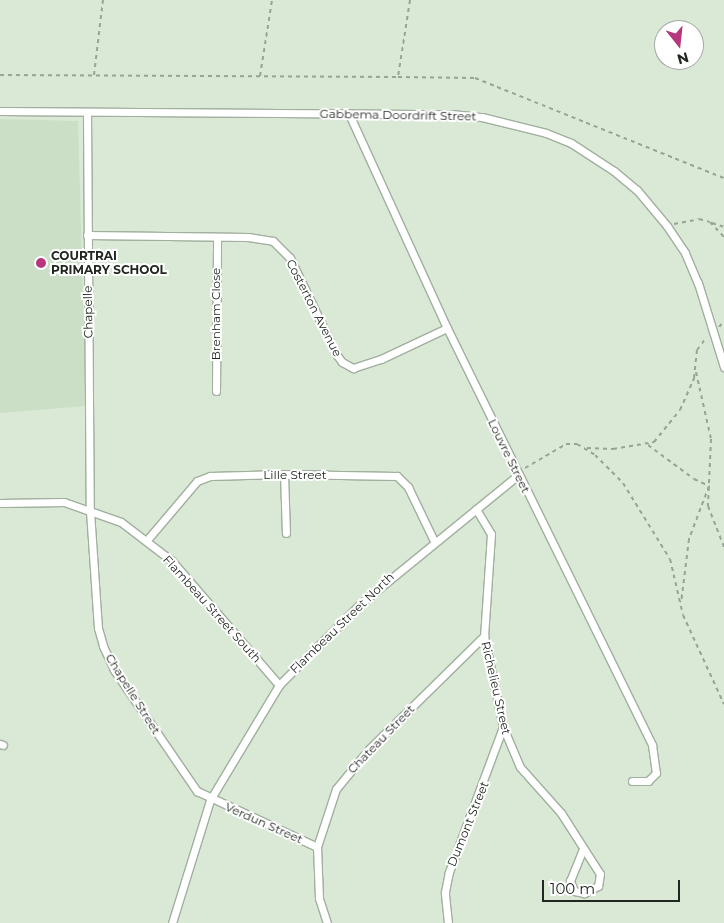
<!DOCTYPE html>
<style>
body{margin:0}
#map{position:relative;width:724px;height:923px;overflow:hidden;background:#d9e9d6;font-family:Montserrat,sans-serif}
div>[style]{position:absolute}
.built>*{inset:0;background:#cbdfc7}
.path>*{height:2px;margin-top:-1px;transform-origin:0;background:repeating-linear-gradient(90deg,#97a394 0 4px,transparent 0 8px)}
.roads{filter:drop-shadow(1px 0 #a1af9e) drop-shadow(-1px 0 #a1af9e) drop-shadow(0 1px #a1af9e) drop-shadow(0 -1px #a1af9e)}
.street>*{height:7px;margin:-3.5px;padding:0 3.5px;transform-origin:3.5px;border-radius:3.5px;background:#fff}
.dots>*{width:14px;height:14px;translate:-50% -50%;box-sizing:border-box;border:2px solid #fff;border-radius:50%}
span{translate:-50% -50%;white-space:nowrap;text-align:center;line-height:1.15;-webkit-text-stroke:4px #fff;paint-order:stroke}
.street-label{font-size:12px;color:#212720}
.poi-label{font-size:12px;color:#212720;font-weight:700}
.left{translate:0 -50%;text-align:left}
.north{position:absolute;left:654px;top:20px;width:50px;height:50px;box-sizing:border-box;background:#fff;border:1px solid #a6a9a6;border-radius:50%;rotate:164deg;font-size:14px;font-weight:700;line-height:20px;text-align:center;color:#212720}
.north::after{content:'';display:block;margin:auto;width:18px;height:22px;background:#b8367e;clip-path:polygon(50% 0,100% 100%,50% 72%,0 100%)}
.scale{position:absolute;left:542px;top:880px;width:138px;height:22px;box-sizing:border-box;border:2px solid #212720;border-top:0;padding-left:6px;font-size:15px;line-height:18px;white-space:nowrap;color:#212720;-webkit-text-stroke:4px #fff;paint-order:stroke}
</style>
<div id="map">
<div class="built">
<i style="clip-path:polygon(0 119px,78px 121px,86px 406px,0 413px)"></i>
</div>
<div class="path">
<i style="left:410px;top:0;width:78px;rotate:98.9deg"></i>
<i style="left:398px;top:77px;width:77px;rotate:0.7deg"></i>
<i style="left:475px;top:78px;width:268px;rotate:21.9deg"></i>
<i style="left:0;top:75px;width:398px;rotate:0.3deg"></i>
<i style="left:94px;top:75px;width:76px;rotate:-83.2deg"></i>
<i style="left:260px;top:76px;width:77px;rotate:-81deg"></i>
<i style="left:712px;top:223px;width:13px;rotate:18deg"></i>
<i style="left:674px;top:224px;width:25px;rotate:-11deg"></i>
<i style="left:699px;top:219px;width:11px;rotate:15deg"></i>
<i style="left:710px;top:222px;width:21px;rotate:47deg"></i>
<i style="left:719px;top:327px;width:8px;rotate:-50deg"></i>
<i style="left:696px;top:372px;width:69px;rotate:77.4deg"></i>
<i style="left:711px;top:439px;width:67px;rotate:92.6deg"></i>
<i style="left:708px;top:506px;width:44px;rotate:68.7deg"></i>
<i style="left:648px;top:445px;width:57px;rotate:36.5deg"></i>
<i style="left:694px;top:479px;width:17px;rotate:25deg"></i>
<i style="left:709px;top:486px;width:57px;rotate:110.7deg"></i>
<i style="left:689px;top:539px;width:64px;rotate:97.1deg"></i>
<i style="left:587px;top:448px;width:26px;rotate:2deg"></i>
<i style="left:613px;top:449px;width:42px;rotate:-9.7deg"></i>
<i style="left:654px;top:442px;width:41px;rotate:-50.9deg"></i>
<i style="left:680px;top:410px;width:35px;rotate:-66deg"></i>
<i style="left:694px;top:378px;width:28px;rotate:-84deg"></i>
<i style="left:697px;top:350px;width:15px;rotate:-53deg"></i>
<i style="left:525px;top:468px;width:48px;rotate:-30.3deg"></i>
<i style="left:566px;top:444px;width:11px"></i>
<i style="left:577px;top:444px;width:21px;rotate:31deg"></i>
<i style="left:595px;top:455px;width:40px;rotate:45deg"></i>
<i style="left:623px;top:483px;width:89px;rotate:58.3deg"></i>
<i style="left:670px;top:559px;width:57px;rotate:76.9deg"></i>
<i style="left:683px;top:615px;width:98px;rotate:65.3deg"></i>
</div>
<div class="roads">
<div class="street">
<i style="left:0;top:111px;width:452px;rotate:0.4deg"></i>
<i style="left:452px;top:114px;width:30px;rotate:6deg"></i>
<i style="left:482px;top:117px;width:66px;rotate:14deg"></i>
<i style="left:546px;top:133px;width:27px;rotate:22deg"></i>
<i style="left:571px;top:143px;width:51px;rotate:33.1deg"></i>
<i style="left:614px;top:171px;width:30px;rotate:40deg"></i>
<i style="left:637px;top:190px;width:47px;rotate:50.2deg"></i>
<i style="left:667px;top:226px;width:32px;rotate:56deg"></i>
<i style="left:685px;top:253px;width:33px;rotate:67deg"></i>
<i style="left:698px;top:283px;width:88px;rotate:72.8deg"></i>
<i style="left:87px;top:112px;width:399px;rotate:89.6deg"></i>
<i style="left:90px;top:511px;width:117px;rotate:86.1deg"></i>
<i style="left:98px;top:628px;width:19px;rotate:74deg"></i>
<i style="left:103px;top:646px;width:26px;rotate:65deg"></i>
<i style="left:114px;top:670px;width:147px;rotate:55.6deg"></i>
<i style="left:197px;top:791px;width:132px;rotate:25deg"></i>
<i style="left:349px;top:114px;width:235px;rotate:65.4deg"></i>
<i style="left:447px;top:328px;width:465px;rotate:63.8deg"></i>
<i style="left:652px;top:745px;width:28px;rotate:82deg"></i>
<i style="left:656px;top:773px;width:11px;rotate:135deg"></i>
<i style="left:648px;top:781px;width:16px;rotate:180deg"></i>
<i style="left:87px;top:235px;width:161px;rotate:0.7deg"></i>
<i style="left:248px;top:237px;width:25px;rotate:9deg"></i>
<i style="left:273px;top:241px;width:24px;rotate:45deg"></i>
<i style="left:290px;top:258px;width:106px;rotate:64.4deg"></i>
<i style="left:336px;top:354px;width:10px;rotate:53deg"></i>
<i style="left:342px;top:362px;width:13px;rotate:29deg"></i>
<i style="left:353px;top:368px;width:29px;rotate:-18deg"></i>
<i style="left:381px;top:359px;width:73px;rotate:-25.2deg"></i>
<i style="left:216px;top:391px;width:154px;rotate:-89.6deg"></i>
<i style="left:284px;top:474px;width:59px;rotate:88.1deg"></i>
<i style="left:0;top:503px;width:64px;rotate:-0.9deg"></i>
<i style="left:64px;top:502px;width:60px;rotate:19.3deg"></i>
<i style="left:121px;top:522px;width:64px;rotate:37.4deg"></i>
<i style="left:172px;top:561px;width:164px;rotate:49.2deg"></i>
<i style="left:476px;top:509px;width:29px;rotate:59deg"></i>
<i style="left:491px;top:534px;width:102px;rotate:93.9deg"></i>
<i style="left:484px;top:636px;width:93px;rotate:78.2deg"></i>
<i style="left:503px;top:727px;width:43px;rotate:67deg"></i>
<i style="left:520px;top:767px;width:62px;rotate:48.3deg"></i>
<i style="left:561px;top:813px;width:72px;rotate:57.4deg"></i>
<i style="left:600px;top:874px;width:12px;rotate:99deg"></i>
<i style="left:598px;top:886px;width:16px;rotate:153deg"></i>
<i style="left:584px;top:893px;width:10px;rotate:-169deg"></i>
<i style="left:574px;top:891px;width:11px;rotate:-112deg"></i>
<i style="left:570px;top:881px;width:35px;rotate:-68deg"></i>
<i style="left:147px;top:540px;width:77px;rotate:-49.7deg"></i>
<i style="left:197px;top:481px;width:14px;rotate:-21deg"></i>
<i style="left:210px;top:476px;width:74px;rotate:-1.5deg"></i>
<i style="left:284px;top:474px;width:113px;rotate:1deg"></i>
<i style="left:397px;top:476px;width:16px;rotate:45deg"></i>
<i style="left:408px;top:487px;width:60px;rotate:64.3deg"></i>
<i style="left:0;top:744px;width:3px;rotate:18deg"></i>
<i style="left:172px;top:923px;width:129px;rotate:-72.8deg"></i>
<i style="left:210px;top:800px;width:134px;rotate:-59deg"></i>
<i style="left:279px;top:685px;width:115px;rotate:-45deg"></i>
<i style="left:360px;top:604px;width:204px;rotate:-39.2deg"></i>
<i style="left:327px;top:923px;width:26px;rotate:-108deg"></i>
<i style="left:319px;top:898px;width:51px;rotate:-92.2deg"></i>
<i style="left:317px;top:847px;width:61px;rotate:-71.9deg"></i>
<i style="left:336px;top:789px;width:50px;rotate:-50.6deg"></i>
<i style="left:368px;top:750px;width:163px;rotate:-44.5deg"></i>
<i style="left:448px;top:923px;width:31px;rotate:-96deg"></i>
<i style="left:445px;top:892px;width:20px;rotate:-79deg"></i>
<i style="left:449px;top:872px;width:155px;rotate:-69.6deg"></i>
</div>
</div>
<div class="dots">
<i style="left:41px;top:263px;background:#b8367e"></i>
</div>
<div class="street-label">
<span style="left:398px;top:115px;rotate:1deg">Gabbema Doordrift Street</span>
<span style="left:314px;top:308px;rotate:63deg">Costerton Avenue</span>
<span style="left:88px;top:312px;rotate:-91deg">Chapelle</span>
<span style="left:216px;top:314px;rotate:-90deg">Brenham Close</span>
<span style="left:509px;top:456px;rotate:64deg">Louvre Street</span>
<span style="left:295px;top:475px">Lille Street</span>
<span style="left:212px;top:609px;rotate:48deg">Flambeau Street South</span>
<span style="left:342px;top:623px;rotate:-44deg">Flambeau Street North</span>
<span style="left:496px;top:688px;rotate:77deg">Richelieu Street</span>
<span style="left:133px;top:694px;rotate:58deg">Chapelle Street</span>
<span style="left:381px;top:739px;rotate:-46deg">Chateau Street</span>
<span style="left:264px;top:823px;rotate:24deg">Verdun Street</span>
<span style="left:468px;top:824px;rotate:-68deg">Dumont Street</span>
</div>
<div class="poi-label">
<span class="left" style="left:51px;top:263px">COURTRAI<br>PRIMARY SCHOOL</span>
</div>
<div class="north">N</div>
<div class="scale">100 m</div>
</div>
